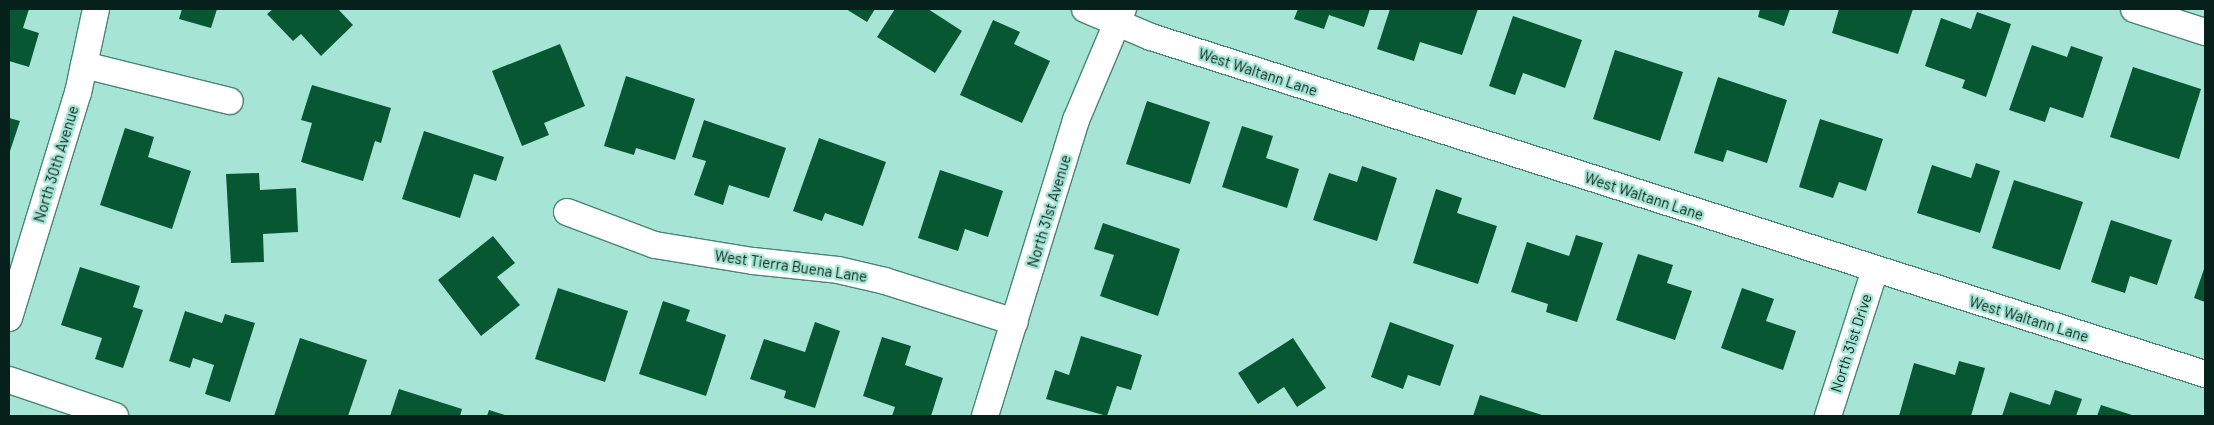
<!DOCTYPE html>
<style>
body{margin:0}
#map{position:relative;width:2214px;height:425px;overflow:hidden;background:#a6e5d5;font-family:Barlow,sans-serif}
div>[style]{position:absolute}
.building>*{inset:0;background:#085733}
.roads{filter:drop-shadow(1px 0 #488576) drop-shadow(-1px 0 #488576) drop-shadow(0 1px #488576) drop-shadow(0 -1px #488576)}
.minor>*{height:26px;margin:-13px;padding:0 13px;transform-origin:13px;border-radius:13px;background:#fff}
span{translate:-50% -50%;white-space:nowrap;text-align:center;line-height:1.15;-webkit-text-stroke:5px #a6e5d5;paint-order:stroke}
.street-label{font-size:15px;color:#06201b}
.frame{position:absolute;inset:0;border:10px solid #06201b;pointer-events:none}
</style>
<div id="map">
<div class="building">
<i style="clip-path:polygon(9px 9px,29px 9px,23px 28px,39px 33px,29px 67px,9px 61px)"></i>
<i style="clip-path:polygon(182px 9px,217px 9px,211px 28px,179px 19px)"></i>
<i style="clip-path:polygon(273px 9px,338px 9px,353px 25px,321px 56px,301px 34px,293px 41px,267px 14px)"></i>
<i style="clip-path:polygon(846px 9px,875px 9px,867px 22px)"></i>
<i style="clip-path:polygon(895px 9px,928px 9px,962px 31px,935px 73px,877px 37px)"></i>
<i style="clip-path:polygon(1298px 9px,1370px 9px,1364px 27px,1329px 15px,1324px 29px,1294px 19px)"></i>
<i style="clip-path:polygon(1390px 9px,1478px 9px,1462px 55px,1420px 42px,1414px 61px,1377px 49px)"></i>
<i style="clip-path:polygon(1760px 9px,1790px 9px,1784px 26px,1758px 17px)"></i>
<i style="clip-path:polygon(1839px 9px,1913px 9px,1898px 54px,1832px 33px)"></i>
<i style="clip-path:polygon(1977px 12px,2011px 24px,1986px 97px,1962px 88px,1965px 80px,1925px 66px,1941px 18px,1971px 29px)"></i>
<i style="clip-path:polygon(1513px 16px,1582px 40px,1565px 88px,1523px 73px,1515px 95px,1489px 86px)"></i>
<i style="clip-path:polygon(993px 20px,1020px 32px,1014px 44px,1050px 61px,1022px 123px,960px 95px)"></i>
<i style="clip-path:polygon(560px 44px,585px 106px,544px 123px,549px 135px,522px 146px,492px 71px)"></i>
<i style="clip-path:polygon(2032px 45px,2067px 57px,2071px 46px,2103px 57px,2083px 118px,2050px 107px,2045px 122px,2009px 110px)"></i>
<i style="clip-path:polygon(1615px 50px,1683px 72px,1660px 141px,1593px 119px)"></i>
<i style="clip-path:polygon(2133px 67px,2201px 89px,2179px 159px,2110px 137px)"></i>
<i style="clip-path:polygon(626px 76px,695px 99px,675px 160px,636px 148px,634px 155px,604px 146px)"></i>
<i style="clip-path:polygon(1718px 77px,1787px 100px,1767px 163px,1727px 150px,1723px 162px,1694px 153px)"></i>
<i style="clip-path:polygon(312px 85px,391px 108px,381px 143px,375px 141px,363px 181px,301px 162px,312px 123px,301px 120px)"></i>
<i style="clip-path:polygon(1147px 101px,1210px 122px,1190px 184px,1126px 164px)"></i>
<i style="clip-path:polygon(9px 118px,20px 121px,9px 154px)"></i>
<i style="clip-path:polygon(1820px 119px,1883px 139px,1866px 191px,1839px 182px,1833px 198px,1799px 187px)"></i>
<i style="clip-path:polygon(704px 120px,786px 148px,769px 198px,729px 185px,723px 205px,694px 195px,706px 161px,692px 157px)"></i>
<i style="clip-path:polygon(1242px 126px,1273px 136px,1266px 158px,1299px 169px,1287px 208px,1222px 187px)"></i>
<i style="clip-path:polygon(125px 128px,154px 137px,148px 157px,191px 171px,172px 229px,100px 205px)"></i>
<i style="clip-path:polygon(424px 131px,504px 157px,496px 181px,474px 174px,460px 218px,402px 199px)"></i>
<i style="clip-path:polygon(819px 138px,886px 162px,863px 226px,825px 213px,822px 221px,793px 211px)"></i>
<i style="clip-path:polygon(1976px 163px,2000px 171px,1980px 233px,1917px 213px,1932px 165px,1971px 178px)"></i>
<i style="clip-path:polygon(1362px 166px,1397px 178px,1377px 241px,1313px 220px,1329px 173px,1357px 182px)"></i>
<i style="clip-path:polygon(940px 170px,1003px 191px,988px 237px,965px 229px,958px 251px,918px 238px)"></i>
<i style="clip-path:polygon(259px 173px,260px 190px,296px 188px,298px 232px,263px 234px,264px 262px,231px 263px,226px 174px)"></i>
<i style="clip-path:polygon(2014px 180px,2083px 202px,2060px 270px,1992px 248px)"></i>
<i style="clip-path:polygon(1436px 189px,1462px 198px,1457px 213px,1497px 226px,1478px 284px,1413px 263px)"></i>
<i style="clip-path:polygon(2111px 220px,2172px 240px,2157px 285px,2130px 276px,2125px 293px,2091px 282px)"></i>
<i style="clip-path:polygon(1103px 223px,1180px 249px,1158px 316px,1100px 296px,1114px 255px,1094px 249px)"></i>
<i style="clip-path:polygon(1576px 235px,1603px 243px,1577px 322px,1546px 312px,1548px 304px,1511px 292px,1527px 242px,1569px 256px)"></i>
<i style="clip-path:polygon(493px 236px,515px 263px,497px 277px,520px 305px,481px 336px,438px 280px)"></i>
<i style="clip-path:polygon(1638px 254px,1673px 265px,1667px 283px,1692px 291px,1675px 340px,1616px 320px)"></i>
<i style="clip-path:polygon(2205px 266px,2205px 302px,2194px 298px)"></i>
<i style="clip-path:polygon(80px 267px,140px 286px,133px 307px,143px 310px,123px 368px,95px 359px,102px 338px,61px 325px)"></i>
<i style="clip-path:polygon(558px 288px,628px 311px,605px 382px,535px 359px)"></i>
<i style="clip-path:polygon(1742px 288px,1774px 299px,1766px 321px,1796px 331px,1783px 370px,1721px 348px)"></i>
<i style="clip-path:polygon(663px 301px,690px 310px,686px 321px,726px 335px,706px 396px,639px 374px)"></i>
<i style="clip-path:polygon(185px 311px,222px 323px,225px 314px,255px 323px,230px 402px,205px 394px,214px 365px,193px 358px,190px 368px,169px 361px)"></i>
<i style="clip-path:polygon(815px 322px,840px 331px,815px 408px,784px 398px,786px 391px,750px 379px,764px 339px,805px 352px)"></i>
<i style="clip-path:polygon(1390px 322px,1454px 345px,1440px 386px,1408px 375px,1403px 389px,1371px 377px)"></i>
<i style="clip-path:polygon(1081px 336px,1142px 355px,1131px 390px,1117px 386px,1107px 416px,1046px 399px,1055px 370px,1069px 375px)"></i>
<i style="clip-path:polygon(882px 337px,911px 346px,905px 365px,943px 378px,931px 416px,892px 416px,895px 407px,863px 396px)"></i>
<i style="clip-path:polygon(300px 338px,367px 360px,348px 416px,274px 416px)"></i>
<i style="clip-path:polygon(1293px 338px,1326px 388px,1297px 407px,1284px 387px,1258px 404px,1238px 373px)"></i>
<i style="clip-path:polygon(1959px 361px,1985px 368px,1971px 416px,1899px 416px,1914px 363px,1955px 375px)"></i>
<i style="clip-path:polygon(399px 389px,462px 409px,460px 416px,390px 416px)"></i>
<i style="clip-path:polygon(2055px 390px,2082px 399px,2076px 416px,2002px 416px,2010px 392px,2050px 405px)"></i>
<i style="clip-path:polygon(1480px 395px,1545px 416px,1473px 416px)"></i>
<i style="clip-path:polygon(2101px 405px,2135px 416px,2097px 416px)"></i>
<i style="clip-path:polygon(489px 410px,508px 416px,487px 416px)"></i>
</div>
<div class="roads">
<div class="minor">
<i style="left:1085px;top:9px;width:72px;rotate:23deg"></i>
<i style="left:1151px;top:37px;width:1107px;rotate:17.73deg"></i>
<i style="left:2134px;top:9px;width:75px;rotate:17.9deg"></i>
<i style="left:84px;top:65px;width:150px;rotate:13.9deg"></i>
<i style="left:567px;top:212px;width:94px;rotate:20.6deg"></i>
<i style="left:655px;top:245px;width:99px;rotate:9.3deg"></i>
<i style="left:753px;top:261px;width:85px;rotate:6deg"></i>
<i style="left:838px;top:270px;width:48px;rotate:13.2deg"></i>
<i style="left:885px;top:281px;width:136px;rotate:17.5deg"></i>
<i style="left:9px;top:318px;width:235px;rotate:-73deg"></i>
<i style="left:78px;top:93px;width:86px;rotate:-77.9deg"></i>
<i style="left:9px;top:380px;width:112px;rotate:18.8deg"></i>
<i style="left:985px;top:416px;width:310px;rotate:-72.9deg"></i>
<i style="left:1076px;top:120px;width:121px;rotate:-67.1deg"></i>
<i style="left:1828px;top:416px;width:153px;rotate:-72.2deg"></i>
</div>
</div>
<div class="street-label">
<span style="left:1258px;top:72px;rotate:18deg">West Waltann Lane</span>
<span style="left:56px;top:164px;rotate:-73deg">North 30th Avenue</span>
<span style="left:1644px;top:196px;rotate:18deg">West Waltann Lane</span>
<span style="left:1049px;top:211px;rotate:-73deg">North 31st Avenue</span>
<span style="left:791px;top:266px;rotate:8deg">West Tierra Buena Lane</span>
<span style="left:2029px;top:319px;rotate:17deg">West Waltann Lane</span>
<span style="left:1851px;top:343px;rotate:-72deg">North 31st Drive</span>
</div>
<div class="frame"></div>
</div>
